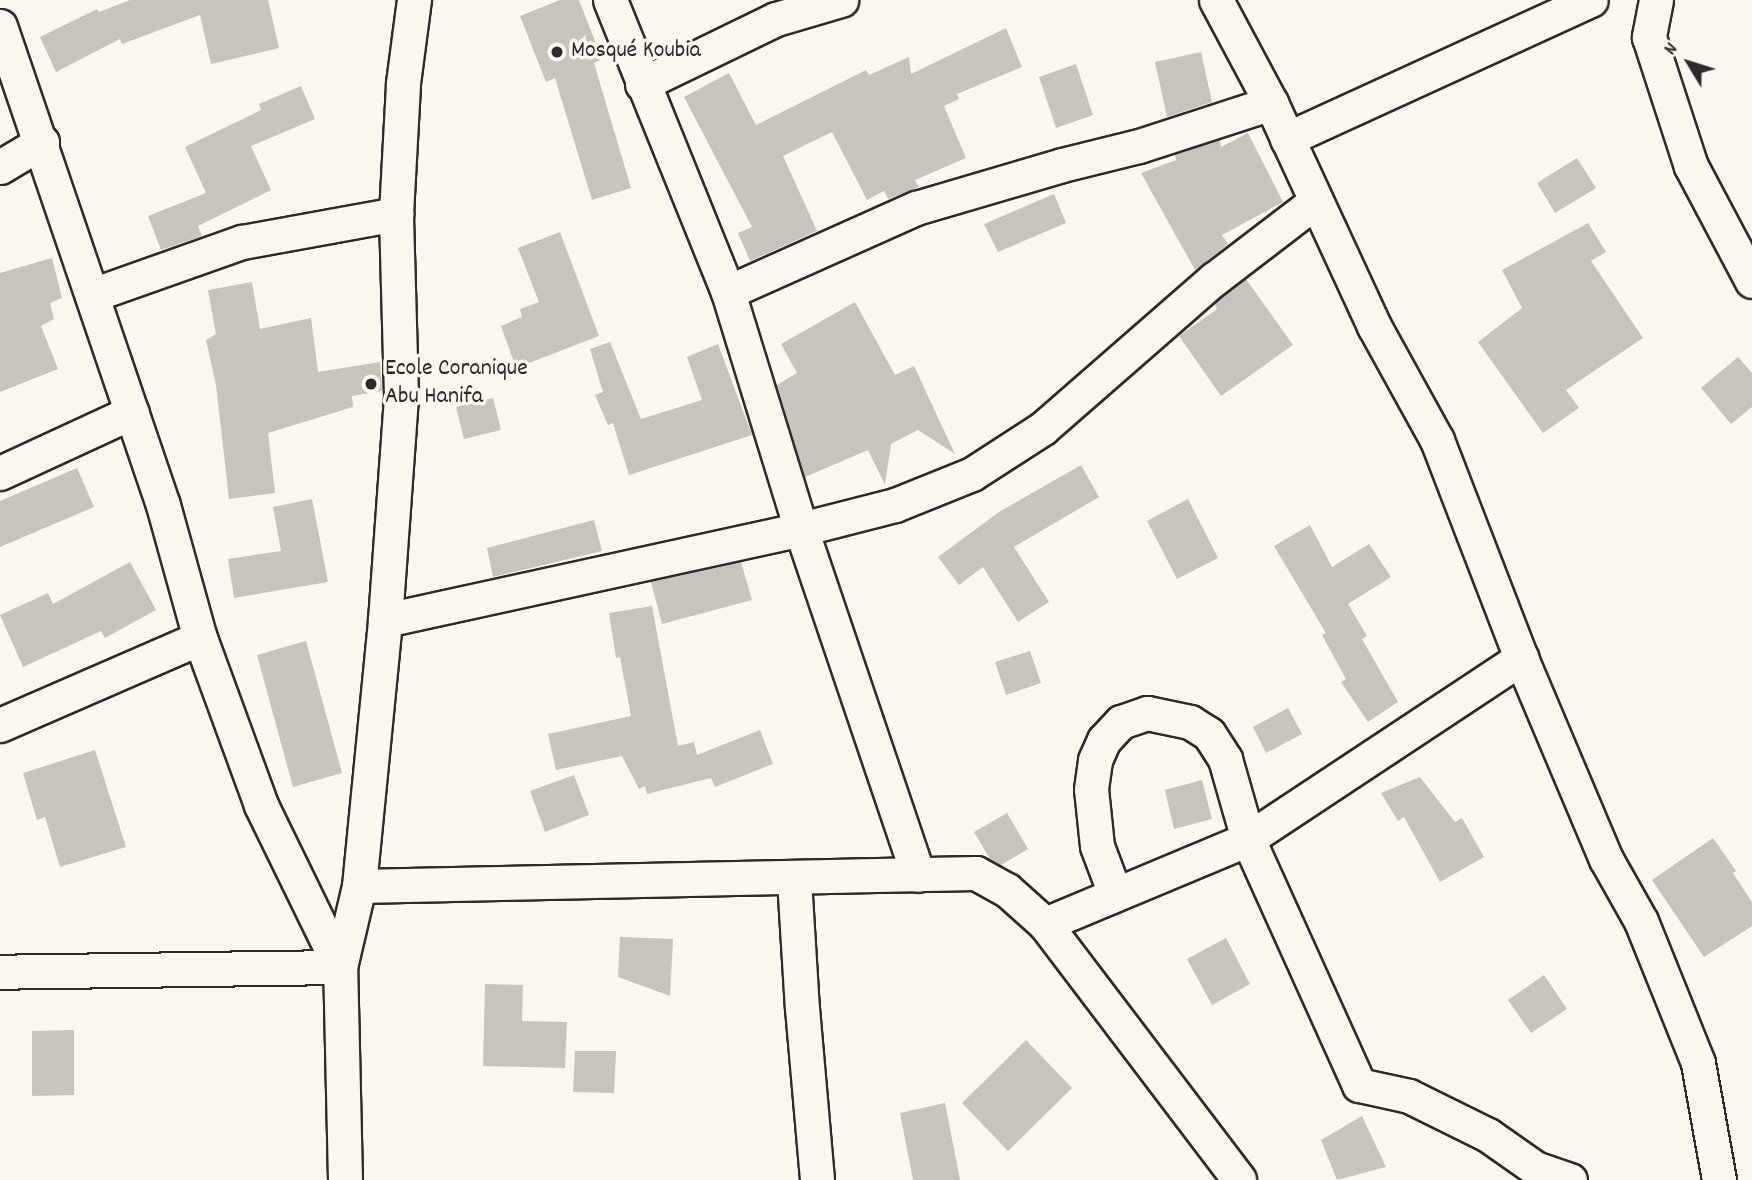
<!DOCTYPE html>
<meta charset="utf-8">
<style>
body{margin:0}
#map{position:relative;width:1752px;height:1180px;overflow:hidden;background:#fbf7ec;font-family:Dekko,sans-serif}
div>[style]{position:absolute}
.building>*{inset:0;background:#c7c4bc}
.roads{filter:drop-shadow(2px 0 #2b2b2b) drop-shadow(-2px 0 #2b2b2b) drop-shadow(0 2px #2b2b2b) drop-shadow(0 -2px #2b2b2b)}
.minor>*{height:33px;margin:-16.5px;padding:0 16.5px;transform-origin:16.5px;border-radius:16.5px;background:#fbf7ec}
.dots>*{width:19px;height:19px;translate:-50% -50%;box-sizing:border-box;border:4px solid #fbf7ec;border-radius:50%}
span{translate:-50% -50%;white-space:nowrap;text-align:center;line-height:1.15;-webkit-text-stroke:7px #fbf7ec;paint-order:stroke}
.poi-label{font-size:24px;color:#2b2b2b}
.left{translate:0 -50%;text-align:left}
.north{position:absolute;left:1654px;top:28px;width:70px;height:70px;-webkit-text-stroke:5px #fbf7ec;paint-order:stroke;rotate:308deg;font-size:19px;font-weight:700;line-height:28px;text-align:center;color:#2b2b2b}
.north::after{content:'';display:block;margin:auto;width:24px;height:32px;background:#2b2b2b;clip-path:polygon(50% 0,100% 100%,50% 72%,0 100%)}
</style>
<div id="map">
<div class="building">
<i style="clip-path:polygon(130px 0,268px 0,279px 48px,211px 64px,200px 15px,122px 44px,120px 39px,56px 72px,40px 37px,97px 9px,99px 12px)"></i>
<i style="clip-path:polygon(560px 0,579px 0,602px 59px,594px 63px,631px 188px,592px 200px,555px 78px,546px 82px,520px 16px)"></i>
<i style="clip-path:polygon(1006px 28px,1022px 67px,957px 94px,959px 99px,944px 106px,966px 158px,915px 180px,919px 187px,888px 199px,884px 191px,867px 200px,832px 132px,783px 156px,817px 231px,750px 261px,738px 233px,752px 227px,684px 97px,729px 73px,756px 125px,866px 70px,869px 75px,909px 57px,911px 74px)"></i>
<i style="clip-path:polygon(1201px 52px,1212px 102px,1167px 117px,1155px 62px)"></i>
<i style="clip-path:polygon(1076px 64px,1093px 115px,1056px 128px,1039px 77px)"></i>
<i style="clip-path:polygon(301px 86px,315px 119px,251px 146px,271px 190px,198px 226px,202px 236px,161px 250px,148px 216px,206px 193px,185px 147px,261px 110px,259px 104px)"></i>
<i style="clip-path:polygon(1248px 133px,1283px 202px,1222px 235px,1228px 244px,1195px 270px,1141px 173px,1176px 160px,1175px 155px,1220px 140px,1221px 147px)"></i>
<i style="clip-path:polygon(1577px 158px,1596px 188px,1555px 213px,1537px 183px)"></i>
<i style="clip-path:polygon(1054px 194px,1066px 223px,998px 252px,984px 224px)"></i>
<i style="clip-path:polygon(1588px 223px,1606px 252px,1591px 261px,1643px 338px,1566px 390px,1579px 408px,1543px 433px,1478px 342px,1522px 308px,1502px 270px)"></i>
<i style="clip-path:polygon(560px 232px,599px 336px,516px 368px,501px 326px,522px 317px,520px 309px,539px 302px,518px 248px)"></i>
<i style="clip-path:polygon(52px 258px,62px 298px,50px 303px,54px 319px,41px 326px,58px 369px,0 392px,0 273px)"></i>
<i style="clip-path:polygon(1246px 279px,1293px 345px,1221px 396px,1179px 336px,1217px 309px,1215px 304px)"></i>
<i style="clip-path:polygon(252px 282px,260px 329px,311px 318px,318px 372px,380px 362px,382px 391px,352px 396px,353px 407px,268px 433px,275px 493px,229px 499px,216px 385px,206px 340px,216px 334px,208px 290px)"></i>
<i style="clip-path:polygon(855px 302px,895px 375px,914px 366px,955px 454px,918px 430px,891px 444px,885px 485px,868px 450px,805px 477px,777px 385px,797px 373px,781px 344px)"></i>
<i style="clip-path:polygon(610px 342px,641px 419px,702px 400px,687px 357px,718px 344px,752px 435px,629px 475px,613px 423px,608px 425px,595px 395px,603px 392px,590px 349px)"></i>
<i style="clip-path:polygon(1738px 357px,1752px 373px,1752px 407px,1731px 424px,1701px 388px)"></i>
<i style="clip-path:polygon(493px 398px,501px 430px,464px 439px,456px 407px)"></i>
<i style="clip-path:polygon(1081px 465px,1099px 497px,1014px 547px,1049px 602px,1018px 622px,983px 567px,959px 585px,938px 557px,999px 512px)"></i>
<i style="clip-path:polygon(77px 468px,94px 507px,0 547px,0 501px)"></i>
<i style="clip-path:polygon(312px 499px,328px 582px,234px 598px,228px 559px,281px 551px,273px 507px)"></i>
<i style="clip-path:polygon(1188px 499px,1218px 558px,1177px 579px,1147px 521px)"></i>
<i style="clip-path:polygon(594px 520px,602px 551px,493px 577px,487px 548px)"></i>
<i style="clip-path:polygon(1310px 525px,1332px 567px,1369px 544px,1391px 577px,1348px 604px,1367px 636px,1362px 639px,1398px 702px,1368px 722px,1341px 682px,1346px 679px,1322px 635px,1326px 633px,1274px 546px)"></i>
<i style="clip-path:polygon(130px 562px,156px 610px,105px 638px,101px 631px,23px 667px,0 615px,48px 593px,53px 604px)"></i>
<i style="clip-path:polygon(741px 562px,752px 600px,662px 624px,651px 582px)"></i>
<i style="clip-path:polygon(652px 606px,678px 746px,694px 742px,697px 755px,760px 730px,773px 764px,715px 787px,711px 778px,647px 794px,645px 786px,639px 789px,622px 756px,556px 770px,548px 734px,631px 716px,620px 657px,616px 658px,609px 613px)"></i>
<i style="clip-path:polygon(306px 641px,342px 773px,293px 787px,257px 655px)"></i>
<i style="clip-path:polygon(1030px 651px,1041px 683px,1006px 695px,995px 662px)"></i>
<i style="clip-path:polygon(1288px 708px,1302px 734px,1266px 753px,1253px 727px)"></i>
<i style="clip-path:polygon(95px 750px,126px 847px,60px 867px,45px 817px,37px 820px,23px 773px)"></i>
<i style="clip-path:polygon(574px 775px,589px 815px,545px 832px,530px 791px)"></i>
<i style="clip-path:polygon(1420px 777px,1455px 822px,1462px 818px,1484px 857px,1440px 882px,1404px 817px,1398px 821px,1381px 793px)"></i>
<i style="clip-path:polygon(1202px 780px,1212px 819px,1174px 829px,1165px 790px)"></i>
<i style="clip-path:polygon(1007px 813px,1028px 849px,1001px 865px,990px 859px,974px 832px)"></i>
<i style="clip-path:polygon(1713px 838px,1736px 871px,1733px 873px,1752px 902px,1752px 926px,1704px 957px,1652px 880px)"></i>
<i style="clip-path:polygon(620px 937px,673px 939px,670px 996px,618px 977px)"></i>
<i style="clip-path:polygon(1226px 938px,1250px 984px,1212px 1005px,1187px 959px)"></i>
<i style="clip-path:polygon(1544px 975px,1567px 1009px,1531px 1033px,1508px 1000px)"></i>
<i style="clip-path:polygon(485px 984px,523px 985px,522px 1021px,567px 1022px,565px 1068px,483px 1066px)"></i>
<i style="clip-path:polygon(74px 1030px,74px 1095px,32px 1096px,32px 1031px)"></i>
<i style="clip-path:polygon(1026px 1040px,1072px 1088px,1008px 1151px,962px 1103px)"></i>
<i style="clip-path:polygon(575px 1051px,616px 1051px,614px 1093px,573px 1092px)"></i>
<i style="clip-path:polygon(945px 1103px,960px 1180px,913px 1180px,900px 1113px)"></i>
<i style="clip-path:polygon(1362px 1116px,1386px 1167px,1337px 1180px,1321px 1140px)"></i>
</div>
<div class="roads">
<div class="minor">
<i style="left:610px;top:0;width:315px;rotate:68deg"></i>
<i style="left:728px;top:292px;width:248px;rotate:72.9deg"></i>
<i style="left:801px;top:529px;width:365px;rotate:71.3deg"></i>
<i style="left:1216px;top:0;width:117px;rotate:61.9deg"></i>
<i style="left:1271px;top:103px;width:246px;rotate:65.2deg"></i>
<i style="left:1374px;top:326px;width:130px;rotate:61.1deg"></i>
<i style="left:1437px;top:440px;width:234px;rotate:68.9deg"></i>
<i style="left:1521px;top:658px;width:218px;rotate:67.1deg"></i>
<i style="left:1606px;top:859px;width:71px;rotate:60.6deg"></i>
<i style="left:1641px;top:921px;width:153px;rotate:68.1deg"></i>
<i style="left:1698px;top:1063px;width:119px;rotate:79.8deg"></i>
<i style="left:1656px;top:0;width:38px;rotate:101deg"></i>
<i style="left:1649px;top:37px;width:136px;rotate:72deg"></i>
<i style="left:1691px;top:166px;width:130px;rotate:62.1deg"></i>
<i style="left:0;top:26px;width:506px;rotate:71.21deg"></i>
<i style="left:163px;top:505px;width:138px;rotate:74.5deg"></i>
<i style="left:200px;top:638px;width:178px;rotate:69.9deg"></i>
<i style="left:261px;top:805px;width:180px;rotate:64deg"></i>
<i style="left:340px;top:967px;width:340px;rotate:179.2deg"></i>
<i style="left:642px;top:84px;width:149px;rotate:-25.9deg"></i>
<i style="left:776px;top:19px;width:68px;rotate:-16.3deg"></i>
<i style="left:1287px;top:139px;width:334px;rotate:-24.6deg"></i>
<i style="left:0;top:167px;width:49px;rotate:-30.8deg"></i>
<i style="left:728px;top:292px;width:206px;rotate:-24.1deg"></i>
<i style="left:916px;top:208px;width:152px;rotate:-16.4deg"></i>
<i style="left:1062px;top:165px;width:79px;rotate:-13.9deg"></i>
<i style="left:1139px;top:146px;width:139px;rotate:-18deg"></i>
<i style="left:92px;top:295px;width:159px;rotate:-19.5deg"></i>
<i style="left:242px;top:242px;width:157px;rotate:-10.3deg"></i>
<i style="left:0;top:473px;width:145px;rotate:-24.8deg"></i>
<i style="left:385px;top:620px;width:426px;rotate:-12.3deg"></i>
<i style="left:801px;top:529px;width:97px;rotate:-14.3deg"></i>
<i style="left:895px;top:505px;width:83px;rotate:-21.9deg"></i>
<i style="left:972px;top:474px;width:85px;rotate:-32.9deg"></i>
<i style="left:1043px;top:428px;width:227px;rotate:-41.1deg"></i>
<i style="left:1214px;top:279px;width:128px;rotate:-37.4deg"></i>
<i style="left:0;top:725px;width:218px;rotate:-23.5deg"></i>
<i style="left:794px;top:879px;width:129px;rotate:86.5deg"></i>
<i style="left:802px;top:1008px;width:173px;rotate:85deg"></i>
<i style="left:359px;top:886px;width:617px;rotate:-1.21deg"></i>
<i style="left:976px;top:873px;width:35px;rotate:29deg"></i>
<i style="left:1007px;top:890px;width:51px;rotate:41.8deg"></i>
<i style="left:1045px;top:924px;width:321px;rotate:52.8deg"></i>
<i style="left:1115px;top:894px;width:51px;rotate:-110.6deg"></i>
<i style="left:1097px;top:846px;width:57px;rotate:-96deg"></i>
<i style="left:1091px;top:789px;width:29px;rotate:-82deg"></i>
<i style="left:1095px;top:760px;width:22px;rotate:-66deg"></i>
<i style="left:1104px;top:740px;width:25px;rotate:-47deg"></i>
<i style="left:1121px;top:722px;width:28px;rotate:-19deg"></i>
<i style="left:1147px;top:713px;width:44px;rotate:11.8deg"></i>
<i style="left:1190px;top:722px;width:22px;rotate:32deg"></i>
<i style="left:1209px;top:734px;width:30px;rotate:57deg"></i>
<i style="left:1225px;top:759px;width:83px;rotate:74deg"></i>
<i style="left:1248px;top:839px;width:270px;rotate:65.7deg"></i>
<i style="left:1359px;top:1085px;width:51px;rotate:12.4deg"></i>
<i style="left:1409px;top:1096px;width:88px;rotate:26.3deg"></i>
<i style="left:1488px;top:1135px;width:57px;rotate:35.1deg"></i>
<i style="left:1535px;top:1168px;width:37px;rotate:19deg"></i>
<i style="left:1045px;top:924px;width:220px;rotate:-22.7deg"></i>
<i style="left:1248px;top:839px;width:328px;rotate:-33.5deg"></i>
<i style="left:345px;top:1180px;width:213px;rotate:-91.3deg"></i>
<i style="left:340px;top:967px;width:83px;rotate:-76.8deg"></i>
<i style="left:359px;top:886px;width:267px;rotate:-84.4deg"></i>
<i style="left:385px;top:620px;width:226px;rotate:-85.9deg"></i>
<i style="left:401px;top:395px;width:181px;rotate:-91.6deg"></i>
<i style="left:396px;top:214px;width:131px;rotate:-86.9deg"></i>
<i style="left:403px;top:83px;width:84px;rotate:-82.5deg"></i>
</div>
</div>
<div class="dots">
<i style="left:557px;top:52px;background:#2b2b2b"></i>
<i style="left:371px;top:384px;background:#2b2b2b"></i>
</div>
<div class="poi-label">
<span class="left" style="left:571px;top:52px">Mosqué Koubia</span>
<span class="left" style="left:385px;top:384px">Ecole Coranique<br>Abu Hanifa</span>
</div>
<div class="north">N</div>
</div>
